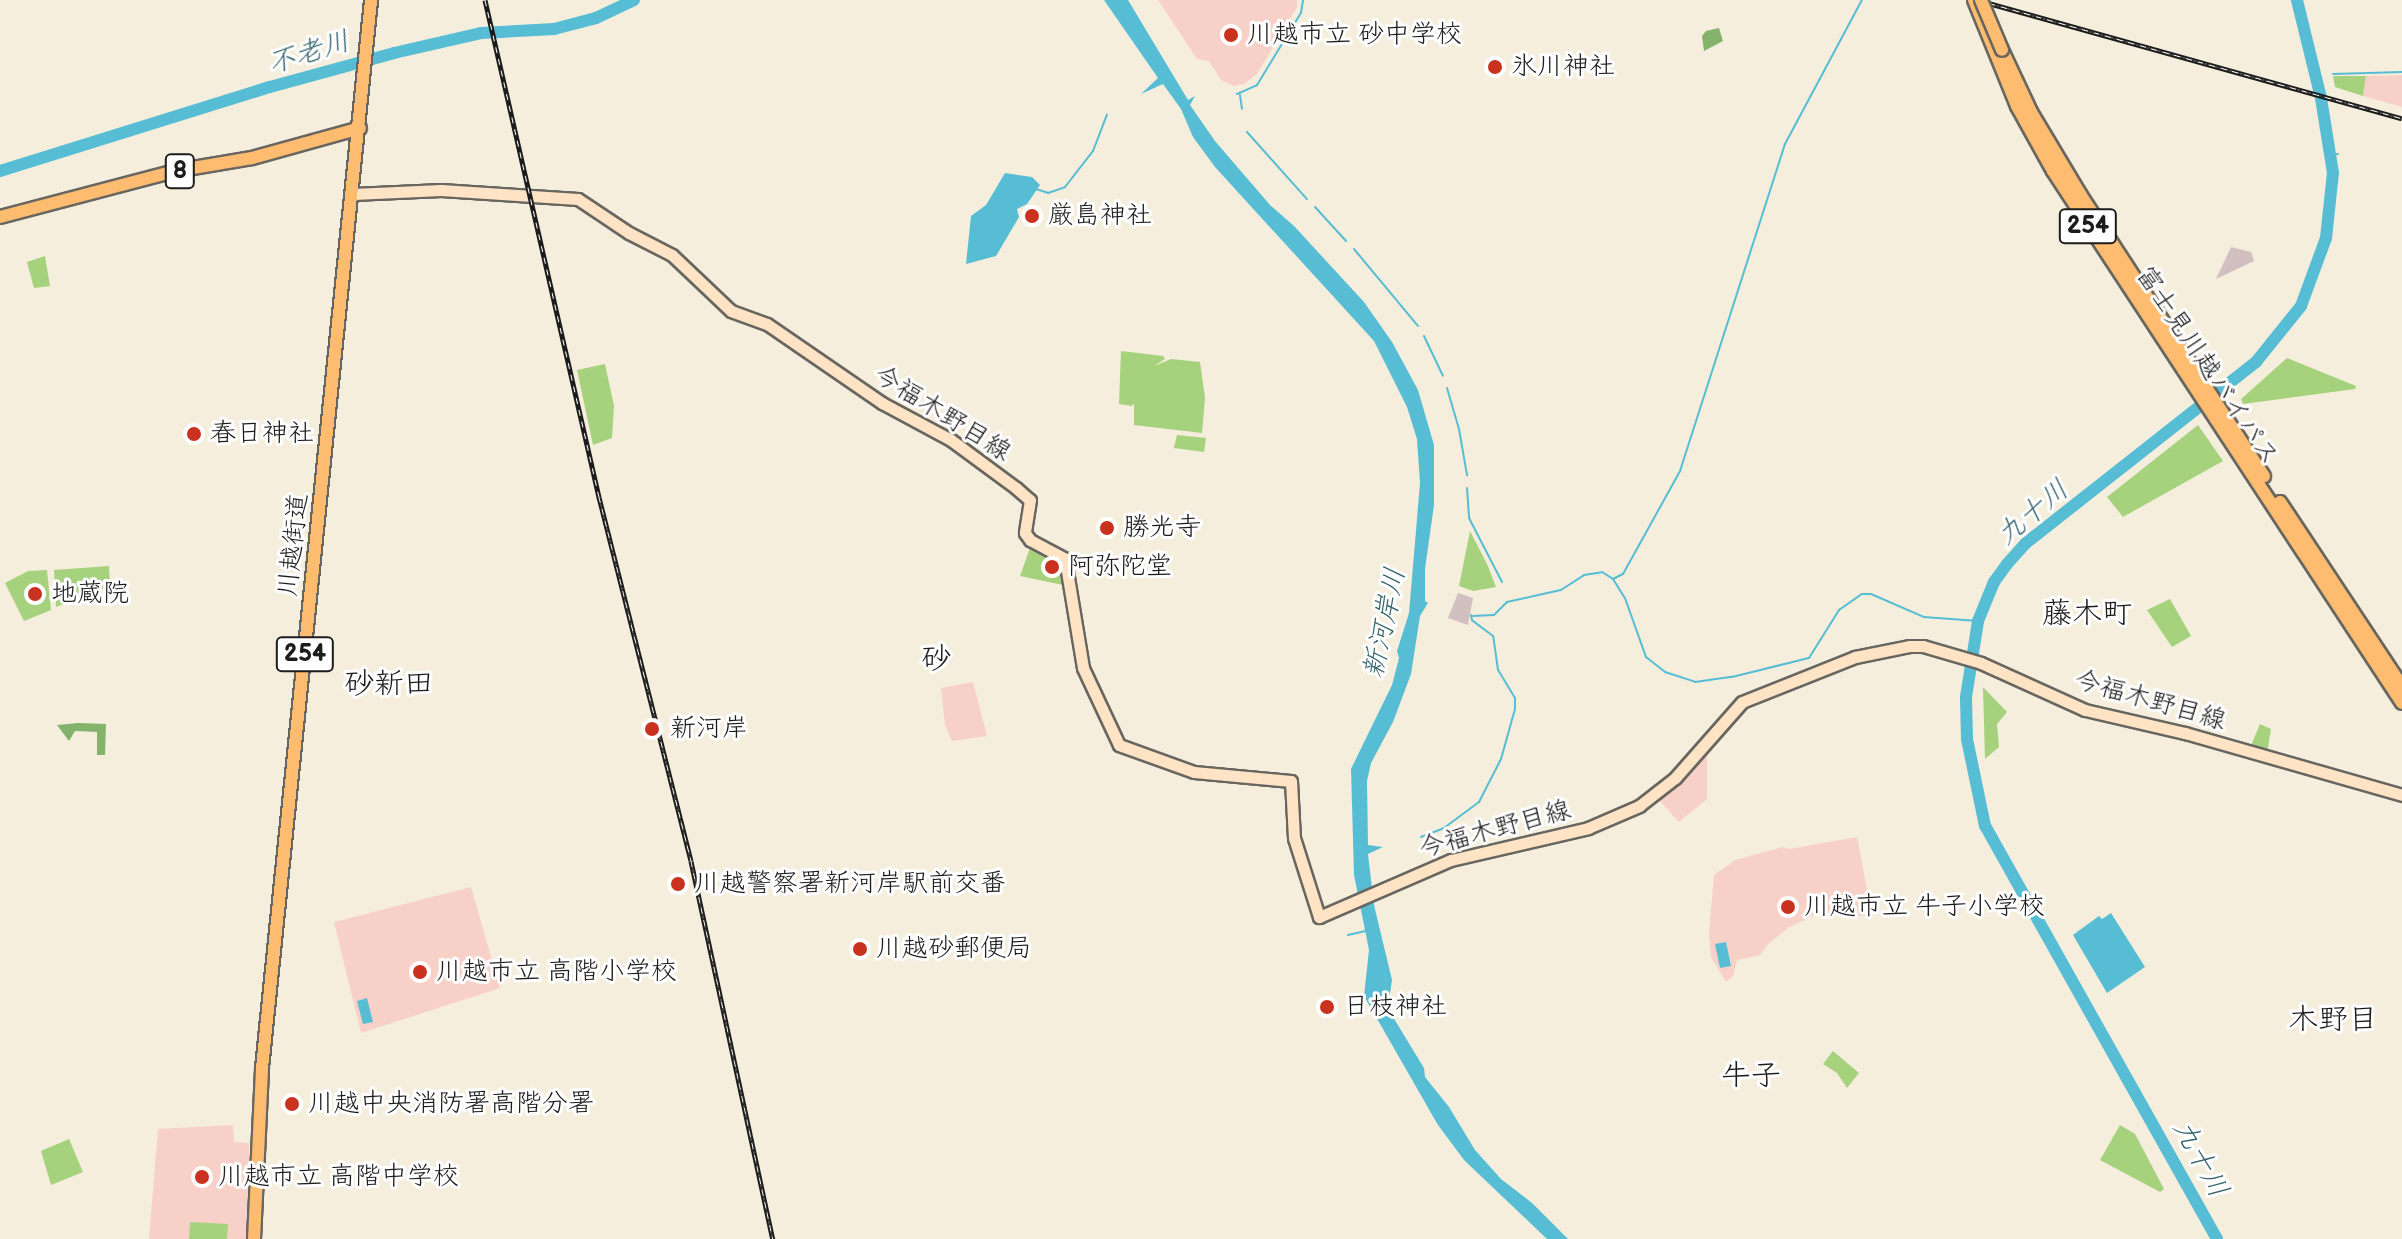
<!DOCTYPE html>
<meta charset="utf-8">
<style>
body{margin:0}
#map{position:relative;width:2402px;height:1239px;overflow:hidden;background:#f5eedd;font-family:"Balsamiq Sans","Klee One",sans-serif}
div>[style]{position:absolute}
.built>*{inset:0;background:#f7d1c7}
.industrial>*{inset:0;background:#d2bfc0}
.green>*{inset:0;background:#a6d17d}
.forest>*{inset:0;background:#84b36c}
.water>*{inset:0;background:#56bdd4}
.stream>*{height:2px;margin:-1px;padding:0 1px;transform-origin:1px;border-radius:1px;background:#56bdd4}
.river>*{height:12px;margin:-6px;padding:0 6px;transform-origin:6px;border-radius:6px;background:#56bdd4}
.roads{filter:drop-shadow(2px 0 #686660) drop-shadow(-2px 0 #686660) drop-shadow(0 2px #686660) drop-shadow(0 -2px #686660)}
.secondary>*{height:11px;margin:-5.5px;padding:0 5.5px;transform-origin:5.5px;border-radius:5.5px;background:#fee4c5}
.primary>*{height:12px;margin:-6px;padding:0 6px;transform-origin:6px;border-radius:6px;background:#fdbc6f}
.trunk>*{height:12px;margin:-6px;padding:0 6px;transform-origin:6px;border-radius:6px;background:#fdbc6f}
.rail>*{height:5px;margin-top:-2.5px;transform-origin:0;background:repeating-linear-gradient(90deg,#fff 0 6px,#1c1c1c 0 12px);box-sizing:border-box;border-block:2px solid #1c1c1c}
.bridges{filter:drop-shadow(2px 0 #686660) drop-shadow(-2px 0 #686660) drop-shadow(0 2px #686660) drop-shadow(0 -2px #686660)}
.trunk-bridge>*{height:12px;margin:-6px;padding:0 6px;transform-origin:6px;border-radius:6px;background:#fdbc6f}
.dots>*{width:22px;height:22px;translate:-50% -50%;box-sizing:border-box;border:4px solid #fff;border-radius:50%}
span{translate:-50% -50%;white-space:nowrap;text-align:center;line-height:1.15;-webkit-text-stroke:6px #fff;paint-order:stroke}
.shield-label span{padding:2px 6px;background:#fff;border:2px solid;border-radius:6px;-webkit-text-stroke-width:0}
.shield-label{font-size:24px;color:#1c1c1c;font-weight:700}
.poi-label{font-size:26px;color:#1c1c1c}
.left{translate:0 -50%;text-align:left}
.street-label{font-size:26px;color:#1c1c1c}
.water-label{font-size:28px;color:#36646f;font-style:italic}
.quarter-label{font-size:30px;color:#1c1c1c}
</style>
<div id="map">
<div class="built">
<i style="clip-path:polygon(1158px 0,1297px 0,1297px 7px,1257px 74px,1244px 84px,1234px 86px,1221px 80px,1209px 61px,1197px 59px)"></i>
<i style="clip-path:polygon(2402px 75px,2402px 107px,2363px 96px,2366px 76px)"></i>
<i style="clip-path:polygon(973px 682px,987px 736px,952px 741px,945px 725px,941px 688px)"></i>
<i style="clip-path:polygon(1707px 753px,1707px 799px,1679px 822px,1658px 799px)"></i>
<i style="clip-path:polygon(1857px 837px,1867px 889px,1862px 901px,1867px 916px,1814px 915px,1788px 928px,1768px 944px,1760px 955px,1737px 960px,1733px 976px,1726px 982px,1711px 957px,1709px 933px,1714px 875px,1735px 860px,1783px 847px,1789px 849px)"></i>
<i style="clip-path:polygon(471px 887px,500px 988px,361px 1033px,334px 922px)"></i>
<i style="clip-path:polygon(233px 1125px,234px 1142px,249px 1143px,249px 1239px,149px 1239px,158px 1129px)"></i>
</div>
<div class="industrial">
<i style="clip-path:polygon(2231px 247px,2251px 252px,2254px 261px,2216px 279px)"></i>
<i style="clip-path:polygon(1458px 593px,1473px 598px,1468px 625px,1448px 618px)"></i>
</div>
<div class="green">
<i style="clip-path:polygon(2333px 76px,2366px 76px,2363px 96px,2335px 87px)"></i>
<i style="clip-path:polygon(45px 256px,50px 286px,34px 288px,27px 262px)"></i>
<i style="clip-path:polygon(1121px 351px,1163px 356px,1165px 359px,1154px 366px,1171px 359px,1200px 362px,1205px 398px,1202px 433px,1134px 425px,1134px 403px,1132px 406px,1119px 404px)"></i>
<i style="clip-path:polygon(2287px 358px,2356px 386px,2355px 389px,2243px 404px,2241px 399px)"></i>
<i style="clip-path:polygon(605px 364px,614px 406px,612px 438px,593px 445px,577px 370px)"></i>
<i style="clip-path:polygon(2198px 425px,2223px 461px,2123px 517px,2107px 497px)"></i>
<i style="clip-path:polygon(1177px 435px,1206px 438px,1204px 452px,1174px 448px)"></i>
<i style="clip-path:polygon(1470px 531px,1487px 564px,1496px 587px,1473px 591px,1459px 586px)"></i>
<i style="clip-path:polygon(1031px 545px,1062px 560px,1063px 585px,1020px 576px)"></i>
<i style="clip-path:polygon(109px 566px,110px 586px,56px 607px,54px 570px)"></i>
<i style="clip-path:polygon(47px 570px,51px 610px,24px 621px,5px 583px,28px 571px)"></i>
<i style="clip-path:polygon(2170px 599px,2191px 636px,2172px 647px,2147px 610px)"></i>
<i style="clip-path:polygon(1983px 687px,2007px 712px,1997px 724px,1999px 747px,1985px 759px)"></i>
<i style="clip-path:polygon(2260px 724px,2271px 729px,2267px 753px,2250px 748px)"></i>
<i style="clip-path:polygon(1833px 1051px,1859px 1073px,1847px 1088px,1837px 1073px,1823px 1064px)"></i>
<i style="clip-path:polygon(2120px 1125px,2135px 1134px,2164px 1189px,2160px 1192px,2100px 1160px)"></i>
<i style="clip-path:polygon(69px 1139px,83px 1172px,51px 1185px,41px 1151px)"></i>
<i style="clip-path:polygon(190px 1222px,228px 1224px,227px 1239px,189px 1239px)"></i>
</div>
<div class="forest">
<i style="clip-path:polygon(1719px 28px,1723px 41px,1704px 51px,1702px 36px,1706px 31px)"></i>
<i style="clip-path:polygon(78px 723px,106px 724px,105px 755px,97px 755px,97px 732px,75px 731px,69px 741px,57px 725px)"></i>
</div>
<div class="water">
<i style="clip-path:polygon(1104px 0,1128px 0,1188px 100px,1195px 96px,1190px 105px,1215px 141px,1270px 205px,1294px 226px,1364px 302px,1392px 342px,1418px 390px,1434px 445px,1434px 505px,1425px 569px,1425px 601px,1428px 603px,1420px 616px,1411px 674px,1393px 722px,1371px 763px,1367px 781px,1368px 845px,1383px 847px,1368px 854px,1374px 905px,1392px 980px,1389px 1000px,1393px 1017px,1424px 1068px,1425px 1077px,1449px 1107px,1475px 1150px,1501px 1179px,1532px 1203px,1568px 1239px,1547px 1239px,1464px 1160px,1438px 1125px,1364px 996px,1369px 950px,1354px 875px,1351px 769px,1392px 685px,1399px 658px,1397px 651px,1409px 613px,1420px 483px,1417px 439px,1407px 407px,1374px 341px,1215px 167px,1193px 137px,1181px 109px,1163px 84px,1141px 94px,1158px 78px)"></i>
<i style="clip-path:polygon(1005px 173px,1032px 177px,1040px 185px,1027px 204px,1017px 209px,1019px 217px,996px 256px,966px 264px,971px 216px,986px 205px)"></i>
<i style="clip-path:polygon(2111px 913px,2145px 967px,2107px 993px,2073px 935px,2099px 916px,2102px 919px)"></i>
<i style="clip-path:polygon(1726px 942px,1731px 966px,1720px 968px,1715px 944px)"></i>
<i style="clip-path:polygon(367px 998px,373px 1022px,363px 1024px,357px 1001px)"></i>
</div>
<div class="stream">
<i style="left:2333px;top:74px;width:69px;rotate:-1.7deg"></i>
<i style="left:1237px;top:94px;width:22px;rotate:-24deg"></i>
<i style="left:1257px;top:85px;width:84px;rotate:-58.6deg"></i>
<i style="left:1301px;top:13px;width:13px;rotate:-81deg"></i>
<i style="left:1240px;top:95px;width:14px;rotate:82deg"></i>
<i style="left:1247px;top:132px;width:90px;rotate:48.2deg"></i>
<i style="left:2331px;top:155px;width:7px;rotate:-8deg"></i>
<i style="left:1036px;top:189px;width:13px;rotate:18deg"></i>
<i style="left:1048px;top:193px;width:18px;rotate:-19deg"></i>
<i style="left:1065px;top:187px;width:46px;rotate:-52.1deg"></i>
<i style="left:1093px;top:151px;width:39px;rotate:-69deg"></i>
<i style="left:1315px;top:207px;width:46px;rotate:47.6deg"></i>
<i style="left:1354px;top:249px;width:100px;rotate:50.3deg"></i>
<i style="left:1424px;top:336px;width:44px;rotate:64.6deg"></i>
<i style="left:1447px;top:388px;width:43px;rotate:73.7deg"></i>
<i style="left:1459px;top:429px;width:47px;rotate:80.1deg"></i>
<i style="left:1467px;top:488px;width:30px;rotate:86deg"></i>
<i style="left:1469px;top:518px;width:72px;rotate:62.7deg"></i>
<i style="left:1613px;top:579px;width:11px;rotate:-27deg"></i>
<i style="left:1623px;top:574px;width:118px;rotate:-61deg"></i>
<i style="left:1680px;top:471px;width:343px;rotate:-72.2deg"></i>
<i style="left:1785px;top:144px;width:163px;rotate:-61.9deg"></i>
<i style="left:1473px;top:616px;width:21px;rotate:-3deg"></i>
<i style="left:1494px;top:615px;width:18px;rotate:-45deg"></i>
<i style="left:1507px;top:602px;width:55px;rotate:-12.5deg"></i>
<i style="left:1561px;top:590px;width:27px;rotate:-33deg"></i>
<i style="left:1584px;top:575px;width:18px;rotate:-9deg"></i>
<i style="left:1602px;top:572px;width:13px;rotate:32deg"></i>
<i style="left:1613px;top:579px;width:22px;rotate:58deg"></i>
<i style="left:1625px;top:598px;width:63px;rotate:70.4deg"></i>
<i style="left:1646px;top:657px;width:24px;rotate:38deg"></i>
<i style="left:1665px;top:672px;width:32px;rotate:18deg"></i>
<i style="left:1695px;top:682px;width:37px;rotate:-8deg"></i>
<i style="left:1732px;top:677px;width:79px;rotate:-13.9deg"></i>
<i style="left:1809px;top:658px;width:57px;rotate:-58deg"></i>
<i style="left:1839px;top:610px;width:28px;rotate:-35deg"></i>
<i style="left:1862px;top:594px;width:9px"></i>
<i style="left:1871px;top:594px;width:58px;rotate:23.5deg"></i>
<i style="left:1924px;top:617px;width:54px;rotate:4.2deg"></i>
<i style="left:1421px;top:837px;width:25px;rotate:-21deg"></i>
<i style="left:1444px;top:828px;width:44px;rotate:-36.6deg"></i>
<i style="left:1479px;top:802px;width:48px;rotate:-62.9deg"></i>
<i style="left:1501px;top:759px;width:52px;rotate:-74.4deg"></i>
<i style="left:1515px;top:709px;width:11px;rotate:-90deg"></i>
<i style="left:1515px;top:698px;width:33px;rotate:-121deg"></i>
<i style="left:1498px;top:670px;width:34px;rotate:-98deg"></i>
<i style="left:1493px;top:636px;width:26px;rotate:-143deg"></i>
<i style="left:1472px;top:620px;width:5px;rotate:-101deg"></i>
<i style="left:1348px;top:935px;width:18px;rotate:-13deg"></i>
</div>
<div class="river">
<i style="left:0;top:171px;width:283px;rotate:-17.3deg"></i>
<i style="left:270px;top:87px;width:129px;rotate:-15.3deg"></i>
<i style="left:394px;top:53px;width:89px;rotate:-12.9deg"></i>
<i style="left:481px;top:33px;width:73px;rotate:-3.1deg"></i>
<i style="left:554px;top:29px;width:43px;rotate:-14.7deg"></i>
<i style="left:596px;top:18px;width:42px;rotate:-25.3deg"></i>
<i style="left:2217px;top:1239px;width:474px;rotate:-119.3deg"></i>
<i style="left:1985px;top:826px;width:89px;rotate:-101.7deg"></i>
<i style="left:1967px;top:739px;width:42px;rotate:-91.4deg"></i>
<i style="left:1966px;top:697px;width:77px;rotate:-81deg"></i>
<i style="left:1978px;top:621px;width:42px;rotate:-67.7deg"></i>
<i style="left:1994px;top:582px;width:22px;rotate:-54deg"></i>
<i style="left:2007px;top:564px;width:28px;rotate:-48deg"></i>
<i style="left:2026px;top:543px;width:293px;rotate:-38.2deg"></i>
<i style="left:2256px;top:362px;width:72px;rotate:-51.2deg"></i>
<i style="left:2301px;top:306px;width:72px;rotate:-69.8deg"></i>
<i style="left:2326px;top:238px;width:65px;rotate:-83.9deg"></i>
<i style="left:2333px;top:173px;width:76px;rotate:-99.1deg"></i>
<i style="left:2321px;top:98px;width:101px;rotate:-103.8deg"></i>
</div>
<div class="roads">
<div class="secondary">
<i style="left:353px;top:194px;width:88px;rotate:-2.6deg"></i>
<i style="left:441px;top:190px;width:137px;rotate:3.8deg"></i>
<i style="left:578px;top:199px;width:61px;rotate:33.7deg"></i>
<i style="left:629px;top:233px;width:48px;rotate:27.1deg"></i>
<i style="left:672px;top:255px;width:81px;rotate:43.5deg"></i>
<i style="left:731px;top:311px;width:38px;rotate:20deg"></i>
<i style="left:767px;top:324px;width:140px;rotate:34.5deg"></i>
<i style="left:882px;top:403px;width:78px;rotate:28.2deg"></i>
<i style="left:951px;top:440px;width:81px;rotate:36.4deg"></i>
<i style="left:1016px;top:488px;width:18px;rotate:41deg"></i>
<i style="left:1030px;top:500px;width:33px;rotate:99deg"></i>
<i style="left:1025px;top:533px;width:9px;rotate:54deg"></i>
<i style="left:1030px;top:540px;width:40px;rotate:28deg"></i>
<i style="left:1065px;top:559px;width:110px;rotate:80.6deg"></i>
<i style="left:1083px;top:668px;width:85px;rotate:64.9deg"></i>
<i style="left:1119px;top:745px;width:80px;rotate:19.8deg"></i>
<i style="left:1194px;top:772px;width:97px;rotate:5.3deg"></i>
<i style="left:1291px;top:781px;width:57px;rotate:87deg"></i>
<i style="left:1294px;top:838px;width:83px;rotate:72.4deg"></i>
<i style="left:1319px;top:917px;width:144px;rotate:-23.4deg"></i>
<i style="left:1451px;top:860px;width:141px;rotate:-13.1deg"></i>
<i style="left:1588px;top:828px;width:56px;rotate:-23.3deg"></i>
<i style="left:1639px;top:806px;width:46px;rotate:-37.9deg"></i>
<i style="left:1675px;top:778px;width:101px;rotate:-48.6deg"></i>
<i style="left:1742px;top:702px;width:122px;rotate:-21.7deg"></i>
<i style="left:1855px;top:657px;width:55px;rotate:-11.5deg"></i>
<i style="left:1909px;top:646px;width:14px"></i>
<i style="left:1923px;top:646px;width:60px;rotate:16.3deg"></i>
<i style="left:1981px;top:663px;width:114px;rotate:24.3deg"></i>
<i style="left:2085px;top:710px;width:103px;rotate:13deg"></i>
<i style="left:2185px;top:733px;width:226px;rotate:15.9deg"></i>
</div>
<div class="primary">
<i style="left:0;top:217px;width:181px;rotate:-14.7deg"></i>
<i style="left:175px;top:171px;width:78px;rotate:-9.6deg"></i>
<i style="left:252px;top:158px;width:112px;rotate:-15.5deg"></i>
</div>
<div class="trunk">
<i style="left:1974px;top:0;width:114px;rotate:67.9deg"></i>
<i style="left:2017px;top:106px;width:74px;rotate:61deg"></i>
<i style="left:2053px;top:171px;width:636px;rotate:56.73deg"></i>
<i style="left:2002px;top:50px;width:68px;rotate:64.9deg"></i>
<i style="left:2031px;top:112px;width:96px;rotate:59.1deg"></i>
<i style="left:2080px;top:194px;width:337px;rotate:56.9deg"></i>
<i style="left:2280px;top:502px;width:221px;rotate:56.5deg"></i>
<i style="left:254px;top:1239px;width:171px;rotate:-87.3deg"></i>
<i style="left:262px;top:1068px;width:1074px;rotate:-84.17deg"></i>
</div>
</div>
<div class="rail">
<i style="left:485px;top:0;width:510px;rotate:77.08deg"></i>
<i style="left:599px;top:497px;width:375px;rotate:75.8deg"></i>
<i style="left:691px;top:861px;width:387px;rotate:77.8deg"></i>
<i style="left:1978px;top:0;width:440px;rotate:15.6deg"></i>
</div>
<div class="bridges">
<div class="trunk-bridge">
<i style="left:1981px;top:0;width:54px;rotate:67.2deg"></i>
</div>
</div>
<div class="dots">
<i style="left:1231px;top:35px;background:#c8321e"></i>
<i style="left:1495px;top:67px;background:#c8321e"></i>
<i style="left:1032px;top:216px;background:#c8321e"></i>
<i style="left:194px;top:434px;background:#c8321e"></i>
<i style="left:1107px;top:528px;background:#c8321e"></i>
<i style="left:1052px;top:567px;background:#c8321e"></i>
<i style="left:35px;top:594px;background:#c8321e"></i>
<i style="left:652px;top:729px;background:#c8321e"></i>
<i style="left:678px;top:884px;background:#c8321e"></i>
<i style="left:1788px;top:907px;background:#c8321e"></i>
<i style="left:860px;top:949px;background:#c8321e"></i>
<i style="left:420px;top:972px;background:#c8321e"></i>
<i style="left:1327px;top:1007px;background:#c8321e"></i>
<i style="left:292px;top:1104px;background:#c8321e"></i>
<i style="left:202px;top:1177px;background:#c8321e"></i>
</div>
<div class="shield-label">
<span style="left:180px;top:171px">8</span>
<span style="left:2088px;top:226px">254</span>
<span style="left:305px;top:654px">254</span>
</div>
<div class="poi-label">
<span class="left" style="left:1247px;top:35px">川越市立 砂中学校</span>
<span class="left" style="left:1511px;top:67px">氷川神社</span>
<span class="left" style="left:1048px;top:216px">厳島神社</span>
<span class="left" style="left:210px;top:434px">春日神社</span>
<span class="left" style="left:1123px;top:528px">勝光寺</span>
<span class="left" style="left:1068px;top:567px">阿弥陀堂</span>
<span class="left" style="left:51px;top:594px">地蔵院</span>
<span class="left" style="left:670px;top:729px">新河岸</span>
<span class="left" style="left:694px;top:884px">川越警察署新河岸駅前交番</span>
<span class="left" style="left:1804px;top:907px">川越市立 牛子小学校</span>
<span class="left" style="left:876px;top:949px">川越砂郵便局</span>
<span class="left" style="left:436px;top:972px">川越市立 高階小学校</span>
<span class="left" style="left:1343px;top:1007px">日枝神社</span>
<span class="left" style="left:308px;top:1104px">川越中央消防署高階分署</span>
<span class="left" style="left:218px;top:1177px">川越市立 高階中学校</span>
</div>
<div class="street-label">
<span style="left:2207px;top:366px;rotate:56deg">富士見川越バイパス</span>
<span style="left:942px;top:414px;rotate:32deg">今福木野目線</span>
<span style="left:294px;top:545px;rotate:-84deg">川越街道</span>
<span style="left:2150px;top:701px;rotate:16deg">今福木野目線</span>
<span style="left:1495px;top:830px;rotate:-15deg">今福木野目線</span>
</div>
<div class="water-label">
<span style="left:309px;top:53px;rotate:-17deg">不老川</span>
<span style="left:2033px;top:513px;rotate:-40deg">九十川</span>
<span style="left:1385px;top:623px;rotate:-78deg">新河岸川</span>
<span style="left:2200px;top:1159px;rotate:61deg">九十川</span>
</div>
<div class="quarter-label">
<span style="left:2087px;top:614px">藤木町</span>
<span style="left:936px;top:659px">砂</span>
<span style="left:389px;top:684px">砂新田</span>
<span style="left:2333px;top:1020px">木野目</span>
<span style="left:1751px;top:1076px">牛子</span>
</div>
</div>
